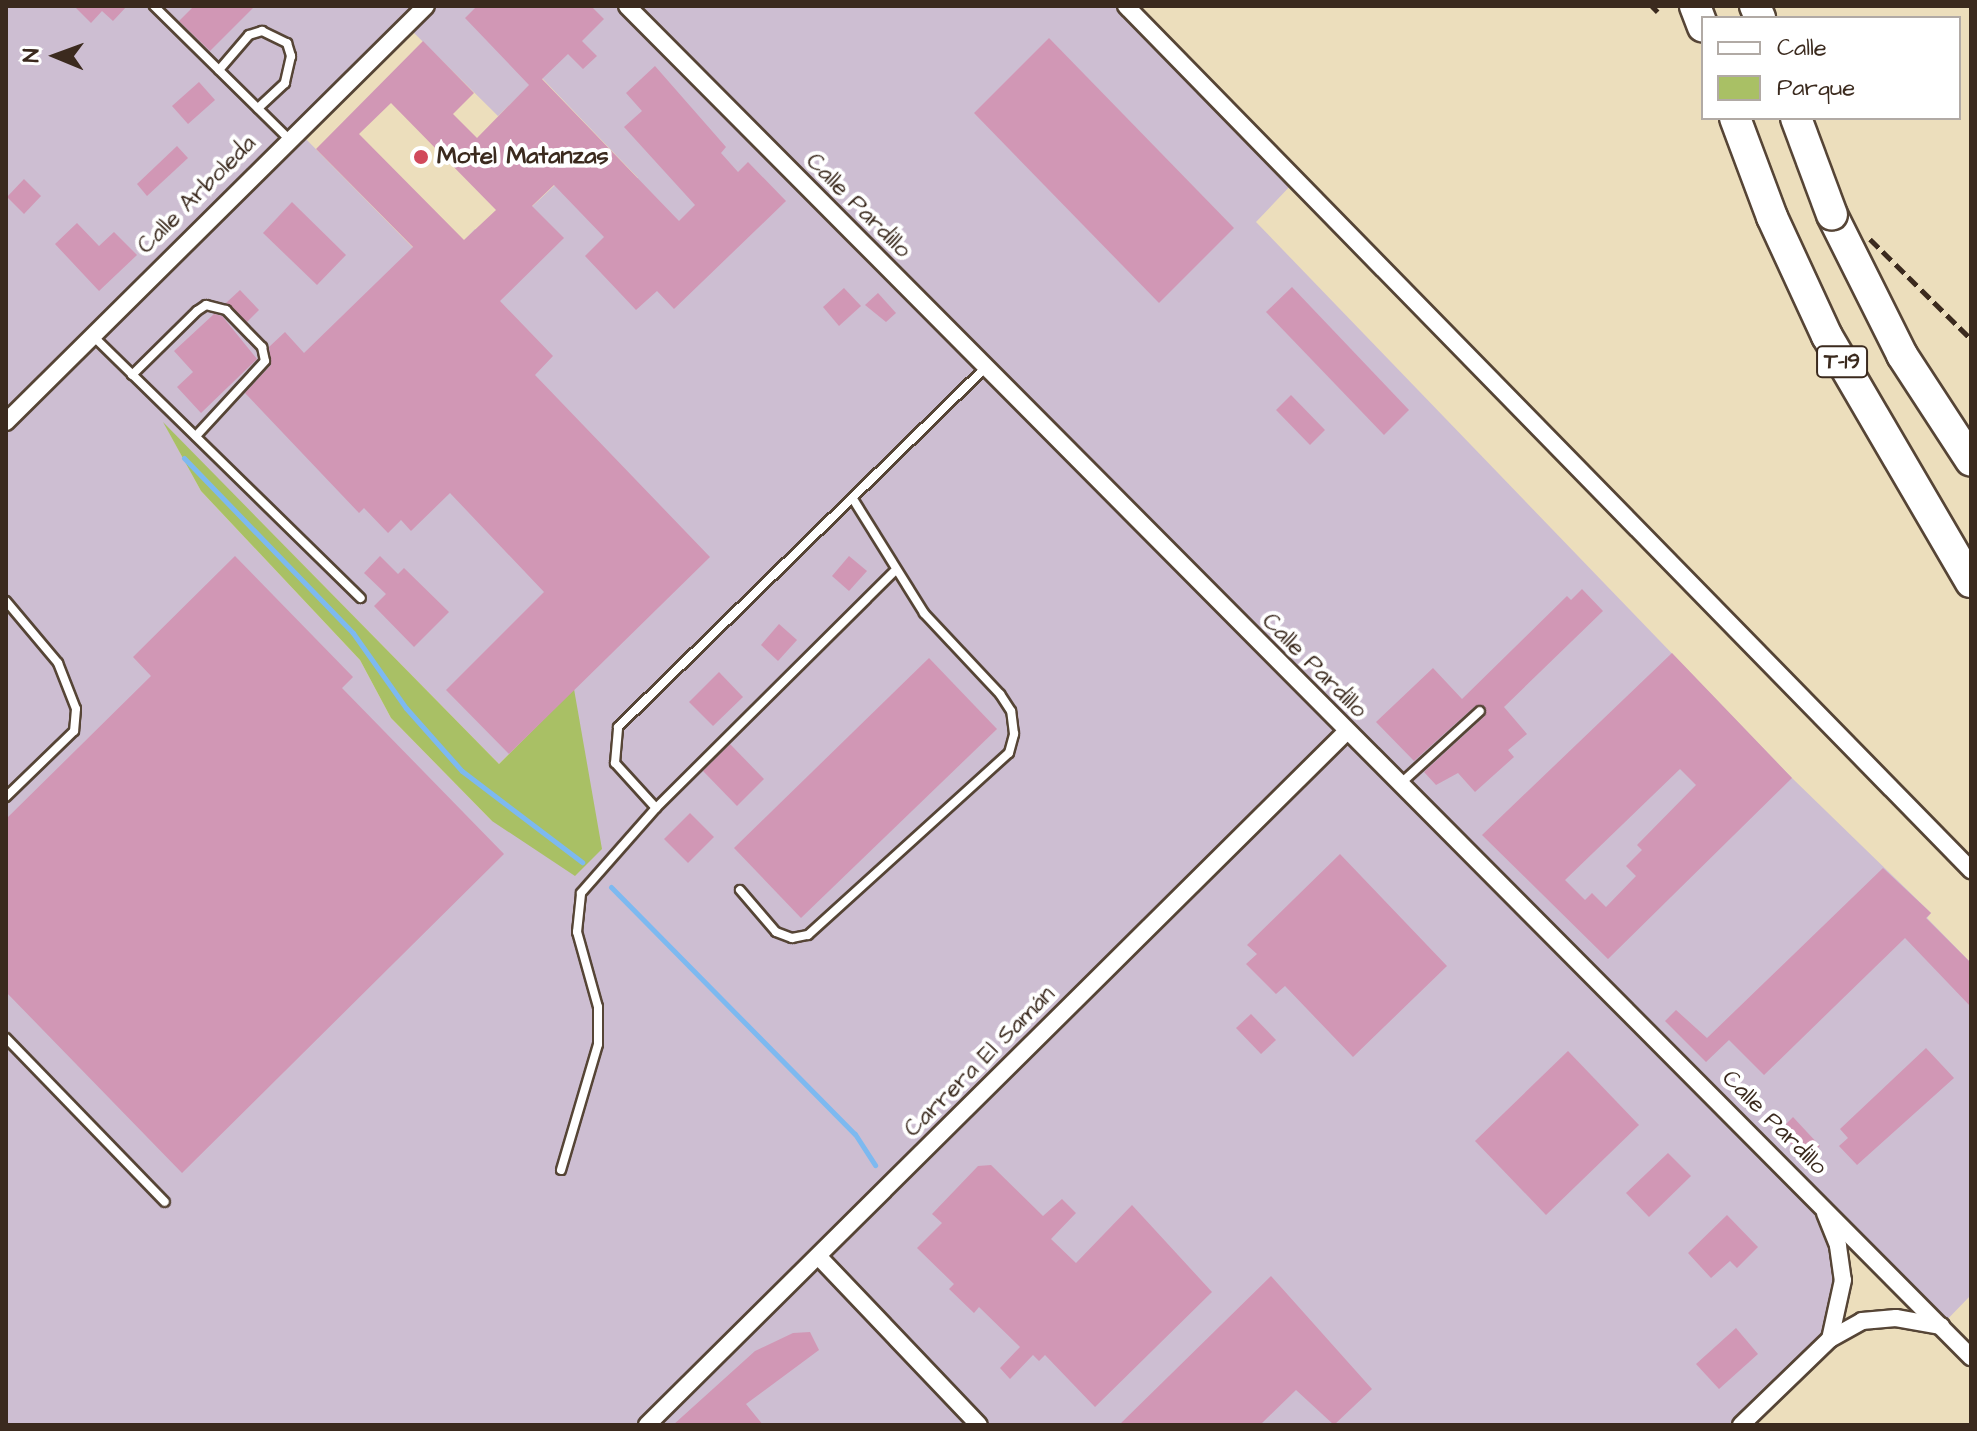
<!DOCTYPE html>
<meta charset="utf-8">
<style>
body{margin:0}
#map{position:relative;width:1977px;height:1431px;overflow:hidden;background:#ecdebc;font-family:"Architects Daughter",sans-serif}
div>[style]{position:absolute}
.industrial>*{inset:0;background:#cdbed2}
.green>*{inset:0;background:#a9c065}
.stream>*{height:5px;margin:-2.5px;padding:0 2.5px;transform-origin:2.5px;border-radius:2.5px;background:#7db9f0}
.building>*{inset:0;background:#d197b5}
.roads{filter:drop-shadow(2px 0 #564536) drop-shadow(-2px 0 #564536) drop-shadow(0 2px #564536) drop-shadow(0 -2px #564536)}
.service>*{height:8px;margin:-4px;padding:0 4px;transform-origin:4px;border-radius:4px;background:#fff}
.minor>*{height:16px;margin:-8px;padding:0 8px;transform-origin:8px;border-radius:8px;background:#fff}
.motorway>*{height:30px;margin:-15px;padding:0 15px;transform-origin:15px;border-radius:15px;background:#fff}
.rail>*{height:5px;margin-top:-2.5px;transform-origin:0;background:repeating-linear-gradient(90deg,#3b2a1e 0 12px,transparent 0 18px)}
.bridges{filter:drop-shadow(2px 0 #564536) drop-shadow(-2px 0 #564536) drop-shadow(0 2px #564536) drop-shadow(0 -2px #564536)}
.motorway-bridge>*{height:30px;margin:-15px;padding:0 15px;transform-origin:15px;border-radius:15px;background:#fff}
.dots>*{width:22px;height:22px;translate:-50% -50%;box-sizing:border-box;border:4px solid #fff;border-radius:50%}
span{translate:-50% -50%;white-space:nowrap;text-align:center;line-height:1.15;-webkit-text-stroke:8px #fff;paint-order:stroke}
.shield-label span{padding:2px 6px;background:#fff;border:2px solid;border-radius:6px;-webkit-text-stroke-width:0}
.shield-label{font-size:22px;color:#3b2a1e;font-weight:700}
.poi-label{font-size:24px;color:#3b2a1e;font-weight:700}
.left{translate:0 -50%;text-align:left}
.street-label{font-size:24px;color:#3b2a1e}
.frame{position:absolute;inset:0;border:8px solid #3b2a1e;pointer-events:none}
.legend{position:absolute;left:1701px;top:16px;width:260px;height:104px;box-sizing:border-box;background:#fff;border:2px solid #b1aaa5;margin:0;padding:10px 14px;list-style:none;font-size:24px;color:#3b2a1e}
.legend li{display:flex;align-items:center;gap:16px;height:40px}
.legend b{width:40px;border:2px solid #b1aaa5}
.north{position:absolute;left:16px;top:16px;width:80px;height:80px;-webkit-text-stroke:6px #fff;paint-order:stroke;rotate:271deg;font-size:22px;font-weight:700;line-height:32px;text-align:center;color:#3b2a1e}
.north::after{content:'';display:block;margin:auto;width:28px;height:36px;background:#3b2a1e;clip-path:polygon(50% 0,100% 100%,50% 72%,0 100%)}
</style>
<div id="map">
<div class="industrial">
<i style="clip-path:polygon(evenodd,6px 6px,1126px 6px,1294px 182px,1256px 222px,1792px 778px,1931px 913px,1927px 918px,1971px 963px,1971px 1295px,1941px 1326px,1823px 1207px,1838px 1246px,1830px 1339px,1741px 1425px,6px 1425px,6px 6px,409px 28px,498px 116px,540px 76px,638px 178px,555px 185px,491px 245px,475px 229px,435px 270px,301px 134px,409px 28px,6px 6px,165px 425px,499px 764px,573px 690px,492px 821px,391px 718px,360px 660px,201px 491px,165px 425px)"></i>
</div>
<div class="green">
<i style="clip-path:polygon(163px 422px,499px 764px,574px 689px,602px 849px,575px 876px,492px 821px,391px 718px,360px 660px,201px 491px)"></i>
</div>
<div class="stream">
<i style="left:184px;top:458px;width:243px;rotate:46deg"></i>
<i style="left:353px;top:633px;width:92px;rotate:54.8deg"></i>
<i style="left:406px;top:708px;width:84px;rotate:48.4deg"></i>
<i style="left:462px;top:771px;width:151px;rotate:37.2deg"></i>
<i style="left:611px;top:887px;width:347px;rotate:45.4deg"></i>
<i style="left:855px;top:1134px;width:37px;rotate:57deg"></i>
</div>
<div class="building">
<i style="clip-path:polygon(74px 6px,127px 6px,113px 21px,102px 11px,91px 23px)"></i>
<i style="clip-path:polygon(194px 6px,255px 6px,210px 51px,179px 21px)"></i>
<i style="clip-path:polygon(evenodd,477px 6px,591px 6px,604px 19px,582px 41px,597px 56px,583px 69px,568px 54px,542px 79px,679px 221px,695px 205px,624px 127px,642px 111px,626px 93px,655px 66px,726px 147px,721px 153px,738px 172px,748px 162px,786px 201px,674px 309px,657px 291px,636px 310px,585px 256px,604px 237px,554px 185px,532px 206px,564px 238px,500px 301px,553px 356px,535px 375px,710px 557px,509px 754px,446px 690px,544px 592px,450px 493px,411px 531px,401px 520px,388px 533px,364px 508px,359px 513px,245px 393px,271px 365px,269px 347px,285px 332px,304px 353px,413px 247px,316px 149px,423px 41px,474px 93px,453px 114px,477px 138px,529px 85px,465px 18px,477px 6px,391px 103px,496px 210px,464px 240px,359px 134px,391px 103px)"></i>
<i style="clip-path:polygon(1049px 38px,1234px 228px,1159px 303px,974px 113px)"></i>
<i style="clip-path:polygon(199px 82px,215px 100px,188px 124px,172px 106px)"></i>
<i style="clip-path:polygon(177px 146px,188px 158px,147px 196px,137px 184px)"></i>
<i style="clip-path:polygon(24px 179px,41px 196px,24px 214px,7px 197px)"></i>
<i style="clip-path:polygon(292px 202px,346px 255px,317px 285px,263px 233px)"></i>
<i style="clip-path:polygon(77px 223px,99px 246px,114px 232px,137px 255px,99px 291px,55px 244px)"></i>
<i style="clip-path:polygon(1292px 287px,1409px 410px,1384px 435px,1266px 312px)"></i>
<i style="clip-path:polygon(844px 288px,861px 306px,839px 326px,823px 307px)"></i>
<i style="clip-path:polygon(240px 290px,259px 310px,247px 322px,226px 303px)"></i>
<i style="clip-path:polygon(878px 293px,896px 313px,886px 322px,865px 305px)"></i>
<i style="clip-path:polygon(214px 314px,222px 316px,257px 359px,201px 413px,177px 387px,193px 372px,174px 351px)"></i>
<i style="clip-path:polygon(1291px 395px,1325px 430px,1310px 445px,1276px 410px)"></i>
<i style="clip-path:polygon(235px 556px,353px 677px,342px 688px,504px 854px,182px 1173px,6px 992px,6px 819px,151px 676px,133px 657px)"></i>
<i style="clip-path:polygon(380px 556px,398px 574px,404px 568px,449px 612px,414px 647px,374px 606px,386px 594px,364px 573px)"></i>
<i style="clip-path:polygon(849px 556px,867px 571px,849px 591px,832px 576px)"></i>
<i style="clip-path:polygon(1582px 589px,1603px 611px,1504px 707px,1527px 734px,1508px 750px,1514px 757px,1475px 792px,1458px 773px,1436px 785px,1424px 772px,1485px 716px,1485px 706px,1475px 706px,1414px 761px,1376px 722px,1433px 668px,1462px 699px,1567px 596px,1571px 600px)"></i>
<i style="clip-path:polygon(779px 624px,797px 640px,778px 661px,761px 645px)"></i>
<i style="clip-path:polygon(evenodd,1672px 653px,1792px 778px,1608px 959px,1482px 835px,1672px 653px,1680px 769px,1696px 785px,1637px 845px,1642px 850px,1626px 866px,1636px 876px,1606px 907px,1592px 893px,1585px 900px,1565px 880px,1680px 769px)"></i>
<i style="clip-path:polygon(929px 658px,997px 729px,801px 918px,734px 848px)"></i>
<i style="clip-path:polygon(719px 672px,743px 697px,713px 726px,689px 702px)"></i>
<i style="clip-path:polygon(730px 744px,764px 779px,737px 806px,703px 771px)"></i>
<i style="clip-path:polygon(690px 813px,714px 837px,688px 863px,664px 839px)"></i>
<i style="clip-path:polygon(1340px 854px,1447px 966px,1353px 1057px,1285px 986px,1276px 994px,1246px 964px,1257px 954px,1247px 945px)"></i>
<i style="clip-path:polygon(1883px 868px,1931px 913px,1926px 918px,1971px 963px,1971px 1007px,1905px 938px,1764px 1075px,1729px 1040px,1706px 1062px,1665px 1021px,1676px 1010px,1707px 1038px)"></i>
<i style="clip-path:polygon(1251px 1014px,1276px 1040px,1261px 1054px,1236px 1028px)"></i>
<i style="clip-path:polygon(1926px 1048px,1954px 1078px,1857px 1165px,1839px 1146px,1848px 1138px,1840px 1129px)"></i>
<i style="clip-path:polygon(1568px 1051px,1639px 1125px,1546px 1215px,1475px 1141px)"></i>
<i style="clip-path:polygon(1793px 1117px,1820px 1146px,1806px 1160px,1779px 1131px)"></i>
<i style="clip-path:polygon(1668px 1153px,1691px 1176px,1649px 1217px,1626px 1193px)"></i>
<i style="clip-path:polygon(991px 1165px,1043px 1216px,1062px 1199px,1076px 1213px,1051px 1239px,1076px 1263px,1132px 1205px,1212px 1292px,1095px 1407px,1045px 1355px,1039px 1361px,1033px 1355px,1010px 1379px,1000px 1368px,1020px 1347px,979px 1307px,974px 1313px,949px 1289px,954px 1284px,917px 1248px,942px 1223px,932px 1214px,978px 1166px)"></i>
<i style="clip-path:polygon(1727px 1215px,1758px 1247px,1737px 1268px,1730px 1261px,1711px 1278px,1688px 1253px)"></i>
<i style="clip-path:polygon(1271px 1276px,1372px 1389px,1334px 1425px,1296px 1390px,1260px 1425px,1119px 1425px)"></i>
<i style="clip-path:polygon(1736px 1328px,1758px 1354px,1719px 1389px,1696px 1364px)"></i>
<i style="clip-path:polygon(810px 1332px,819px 1350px,746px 1404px,763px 1425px,673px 1425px,755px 1351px,793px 1333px)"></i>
</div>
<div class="roads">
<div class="service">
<i style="left:154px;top:6px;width:188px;rotate:44.6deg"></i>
<i style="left:219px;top:70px;width:46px;rotate:-49.4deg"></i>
<i style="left:249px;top:35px;width:14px;rotate:-17deg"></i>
<i style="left:262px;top:31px;width:28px;rotate:26deg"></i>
<i style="left:287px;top:43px;width:14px;rotate:73deg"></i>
<i style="left:291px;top:56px;width:28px;rotate:103deg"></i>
<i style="left:285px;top:83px;width:37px;rotate:137deg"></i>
<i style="left:92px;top:335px;width:376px;rotate:44.4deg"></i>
<i style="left:132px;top:375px;width:91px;rotate:-44.6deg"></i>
<i style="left:197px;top:311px;width:11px;rotate:-34deg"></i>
<i style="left:206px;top:305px;width:21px;rotate:14deg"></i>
<i style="left:226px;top:310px;width:52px;rotate:45.8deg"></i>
<i style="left:262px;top:347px;width:14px;rotate:78deg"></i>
<i style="left:265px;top:361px;width:102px;rotate:132.6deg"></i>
<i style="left:6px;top:601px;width:81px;rotate:50deg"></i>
<i style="left:58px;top:663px;width:49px;rotate:68.6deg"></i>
<i style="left:76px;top:709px;width:22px;rotate:95deg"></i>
<i style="left:74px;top:731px;width:95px;rotate:135.9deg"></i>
<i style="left:1400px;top:784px;width:108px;rotate:-42.4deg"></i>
<i style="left:656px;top:808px;width:61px;rotate:-132.3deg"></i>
<i style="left:615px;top:763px;width:36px;rotate:-85deg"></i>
<i style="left:618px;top:727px;width:512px;rotate:-44.37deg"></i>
<i style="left:740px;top:890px;width:55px;rotate:49.4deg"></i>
<i style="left:776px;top:932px;width:17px;rotate:21deg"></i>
<i style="left:792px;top:938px;width:16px;rotate:-11deg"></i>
<i style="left:808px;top:935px;width:271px;rotate:-42.2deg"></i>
<i style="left:1009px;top:753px;width:20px;rotate:-75deg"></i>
<i style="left:1014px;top:734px;width:23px;rotate:-97deg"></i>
<i style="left:1011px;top:711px;width:20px;rotate:-123deg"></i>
<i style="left:1000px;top:694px;width:111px;rotate:-133.2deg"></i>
<i style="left:924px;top:613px;width:134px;rotate:-121.9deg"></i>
<i style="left:6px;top:1038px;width:228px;rotate:45.9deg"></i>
<i style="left:561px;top:1170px;width:131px;rotate:-73.6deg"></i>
<i style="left:598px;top:1044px;width:37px;rotate:-90deg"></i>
<i style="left:598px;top:1007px;width:78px;rotate:-105.6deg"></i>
<i style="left:577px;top:932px;width:39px;rotate:-84deg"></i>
<i style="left:581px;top:893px;width:113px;rotate:-48.6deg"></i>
<i style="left:656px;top:808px;width:335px;rotate:-44.8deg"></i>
</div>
<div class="minor">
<i style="left:627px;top:6px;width:1906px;rotate:45.15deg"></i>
<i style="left:1126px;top:6px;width:1209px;rotate:45.64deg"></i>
<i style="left:6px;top:422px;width:591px;rotate:-44.73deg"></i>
<i style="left:1825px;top:1213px;width:35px;rotate:68deg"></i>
<i style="left:1838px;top:1246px;width:34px;rotate:82deg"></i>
<i style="left:1843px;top:1280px;width:60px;rotate:102.4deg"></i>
<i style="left:818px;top:1256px;width:233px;rotate:46.4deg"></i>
<i style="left:647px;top:1425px;width:984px;rotate:-44.75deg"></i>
<i style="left:1741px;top:1425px;width:124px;rotate:-44deg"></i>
<i style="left:1830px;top:1339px;width:37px;rotate:-29deg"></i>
<i style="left:1862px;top:1321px;width:34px;rotate:-5deg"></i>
<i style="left:1896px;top:1318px;width:46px;rotate:10.1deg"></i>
</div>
<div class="motorway">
<i style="left:1695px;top:6px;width:22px;rotate:69deg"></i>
<i style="left:1755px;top:6px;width:13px;rotate:67deg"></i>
<i style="left:1735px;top:118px;width:106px;rotate:69.5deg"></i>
<i style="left:1772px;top:217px;width:131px;rotate:65.2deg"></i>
<i style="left:1827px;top:336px;width:285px;rotate:59.7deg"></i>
<i style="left:1832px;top:215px;width:157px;rotate:63.4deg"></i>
<i style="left:1902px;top:355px;width:126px;rotate:56.9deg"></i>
</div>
</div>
<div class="rail">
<i style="left:1652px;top:6px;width:8px;rotate:45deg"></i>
<i style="left:1870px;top:239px;width:142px;rotate:44.7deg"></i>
</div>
<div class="bridges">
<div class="motorway-bridge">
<i style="left:1796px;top:118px;width:103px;rotate:69.6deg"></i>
</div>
</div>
<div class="dots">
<i style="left:421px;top:157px;background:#d1495b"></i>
</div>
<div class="shield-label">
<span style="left:1842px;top:362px">T-19</span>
</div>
<div class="poi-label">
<span class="left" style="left:437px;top:157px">Motel Matanzas</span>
</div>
<div class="street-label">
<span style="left:197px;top:195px;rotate:-45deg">Calle Arboleda</span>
<span style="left:858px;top:206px;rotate:45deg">Calle Pardillo</span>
<span style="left:1314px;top:666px;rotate:45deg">Calle Pardillo</span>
<span style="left:980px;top:1062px;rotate:-45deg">Carrera El Samán</span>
<span style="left:1774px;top:1123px;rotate:45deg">Calle Pardillo</span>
</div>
<div class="frame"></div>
<ul class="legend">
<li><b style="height:10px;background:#fff"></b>Calle</li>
<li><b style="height:22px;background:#a9c065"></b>Parque</li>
</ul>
<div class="north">N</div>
</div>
